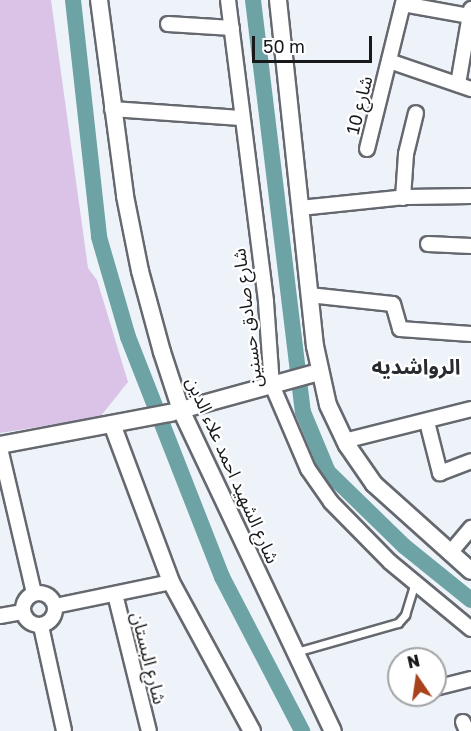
<!DOCTYPE html>
<meta charset="utf-8">
<style>
body{margin:0}
#map{position:relative;width:471px;height:731px;overflow:hidden;background:#eef3f9;font-family:"Golos Text","Noto Sans Arabic",sans-serif}
div>[style]{position:absolute}
.green>*{inset:0;background:#dac3e7}
.canal>*{height:16px;margin:-8px;padding:0 8px;transform-origin:8px;border-radius:8px;background:#6da3a4}
.roads{filter:drop-shadow(2px 0 #65696f) drop-shadow(-2px 0 #65696f) drop-shadow(0 2px #65696f) drop-shadow(0 -2px #65696f)}
.service>*{height:7px;margin:-3.5px;padding:0 3.5px;transform-origin:3.5px;border-radius:3.5px;background:#fff}
.minor>*{height:14px;margin:-7px;padding:0 7px;transform-origin:7px;border-radius:7px;background:#fff}
.minor>.ring{margin:-7px;padding:0;box-sizing:content-box;background:none;border:14px solid #fff;border-radius:50%}
.tertiary>*{height:16px;margin:-8px;padding:0 8px;transform-origin:8px;border-radius:8px;background:#fff}
span{translate:-50% -50%;white-space:nowrap;text-align:center;line-height:1.15;-webkit-text-stroke:4.5px #fff;paint-order:stroke}
.street-label{font-size:18px;color:#17191b}
.quarter-label{font-size:21px;color:#272b30;font-weight:700}
.north{position:absolute;left:387px;top:647px;width:60px;height:60px;box-sizing:border-box;background:#fff;border:2px solid #a2a3a4;border-radius:50%;rotate:347deg;font-size:16px;font-weight:700;line-height:24px;text-align:center;color:#17191b}
.north::after{content:'';display:block;margin:auto;width:21px;height:27px;background:#a8421b;clip-path:polygon(50% 0,100% 100%,50% 72%,0 100%)}
.scale{position:absolute;left:252px;top:36px;width:120px;height:27px;box-sizing:border-box;border:3px solid #17191b;border-top:0;padding-left:8px;font-size:18px;line-height:21px;white-space:nowrap;color:#17191b;-webkit-text-stroke:4px #fff;paint-order:stroke}
</style>
<div id="map">
<div class="green">
<i style="clip-path:polygon(0 0,51px 0,88px 268px,97px 280px,128px 382px,100px 417px,0 433px)"></i>
</div>
<div class="canal">
<i style="left:73px;top:0;width:238px;rotate:83.7deg"></i>
<i style="left:99px;top:237px;width:104px;rotate:73.8deg"></i>
<i style="left:128px;top:337px;width:258px;rotate:68.6deg"></i>
<i style="left:222px;top:577px;width:174px;rotate:62.5deg"></i>
<i style="left:253px;top:0;width:415px;rotate:83.1deg"></i>
<i style="left:303px;top:412px;width:65px;rotate:67.4deg"></i>
<i style="left:328px;top:472px;width:106px;rotate:44.2deg"></i>
<i style="left:404px;top:546px;width:86px;rotate:38.9deg"></i>
</div>
<div class="roads">
<div class="service">
<i style="left:296px;top:652px;width:106px;rotate:-15.9deg"></i>
<i style="left:398px;top:623px;width:11px;rotate:-49deg"></i>
<i style="left:405px;top:615px;width:34px;rotate:-73deg"></i>
</div>
<div class="minor">
<i style="left:228px;top:0;width:304px;rotate:82.8deg"></i>
<i style="left:266px;top:302px;width:83px;rotate:85.9deg"></i>
<i style="left:272px;top:385px;width:91px;rotate:66.8deg"></i>
<i style="left:308px;top:469px;width:40px;rotate:55.1deg"></i>
<i style="left:331px;top:502px;width:84px;rotate:45.5deg"></i>
<i style="left:390px;top:562px;width:105px;rotate:39.6deg"></i>
<i style="left:403px;top:4px;width:68px;rotate:10.2deg"></i>
<i style="left:168px;top:24px;width:64px;rotate:3.6deg"></i>
<i style="left:389px;top:61px;width:87px;rotate:18.9deg"></i>
<i style="left:458px;top:84px;width:76px;rotate:-80.2deg"></i>
<i style="left:112px;top:109px;width:129px;rotate:4deg"></i>
<i style="left:367px;top:149px;width:154px;rotate:-76.1deg"></i>
<i style="left:403px;top:198px;width:44px;rotate:-86.1deg"></i>
<i style="left:406px;top:154px;width:42px;rotate:-76.3deg"></i>
<i style="left:300px;top:208px;width:108px;rotate:-5.9deg"></i>
<i style="left:407px;top:197px;width:64px;rotate:-0.9deg"></i>
<i style="left:428px;top:244px;width:43px;rotate:2.7deg"></i>
<i style="left:309px;top:295px;width:84px;rotate:6.1deg"></i>
<i style="left:393px;top:304px;width:26px;rotate:74deg"></i>
<i style="left:400px;top:329px;width:71px;rotate:4deg"></i>
<i style="left:427px;top:422px;width:53px;rotate:75.7deg"></i>
<i style="left:440px;top:473px;width:33px;rotate:-21deg"></i>
<i style="left:344px;top:441px;width:131px;rotate:-14.1deg"></i>
<i style="left:0;top:448px;width:149px;rotate:76.8deg"></i>
<i style="left:450px;top:553px;width:33px;rotate:-50deg"></i>
<i class="ring" style="left:23px;top:593px;width:18px;height:18px"></i>
<i style="left:115px;top:594px;width:141px;rotate:76.1deg"></i>
<i style="left:55px;top:606px;width:118px;rotate:-11.7deg"></i>
<i style="left:0;top:616px;width:22px;rotate:-10deg"></i>
<i style="left:41px;top:626px;width:107px;rotate:77.6deg"></i>
<i style="left:435px;top:688px;width:37px;rotate:-14deg"></i>
<i style="left:463px;top:722px;width:10px;rotate:66deg"></i>
</div>
<div class="tertiary">
<i style="left:99px;top:0;width:198px;rotate:82.4deg"></i>
<i style="left:125px;top:196px;width:76px;rotate:78.7deg"></i>
<i style="left:140px;top:271px;width:84px;rotate:74.8deg"></i>
<i style="left:162px;top:352px;width:61px;rotate:71.9deg"></i>
<i style="left:181px;top:410px;width:355px;rotate:64.7deg"></i>
<i style="left:278px;top:0;width:348px;rotate:83.9deg"></i>
<i style="left:315px;top:346px;width:60px;rotate:77.6deg"></i>
<i style="left:328px;top:405px;width:44px;rotate:64.6deg"></i>
<i style="left:347px;top:445px;width:47px;rotate:55.3deg"></i>
<i style="left:374px;top:484px;width:130px;rotate:41.9deg"></i>
<i style="left:112px;top:424px;width:169px;rotate:69.5deg"></i>
<i style="left:171px;top:582px;width:170px;rotate:61.5deg"></i>
<i style="left:0;top:445px;width:173px;rotate:-10.7deg"></i>
<i style="left:170px;top:413px;width:155px;rotate:-15.4deg"></i>
</div>
</div>
<div class="street-label">
<span style="left:359px;top:105px;rotate:-76deg">شارع 10</span>
<span style="left:247px;top:318px;rotate:-97deg">شارع صادق حسنين</span>
<span style="left:233px;top:470px;rotate:66deg">شارع الشهيد احمد علاء الدين</span>
<span style="left:149px;top:658px;rotate:76deg">شارع البستان</span>
</div>
<div class="quarter-label">
<span style="left:416px;top:366px">الرواشديه</span>
</div>
<div class="north">N</div>
<div class="scale">50 m</div>
</div>
